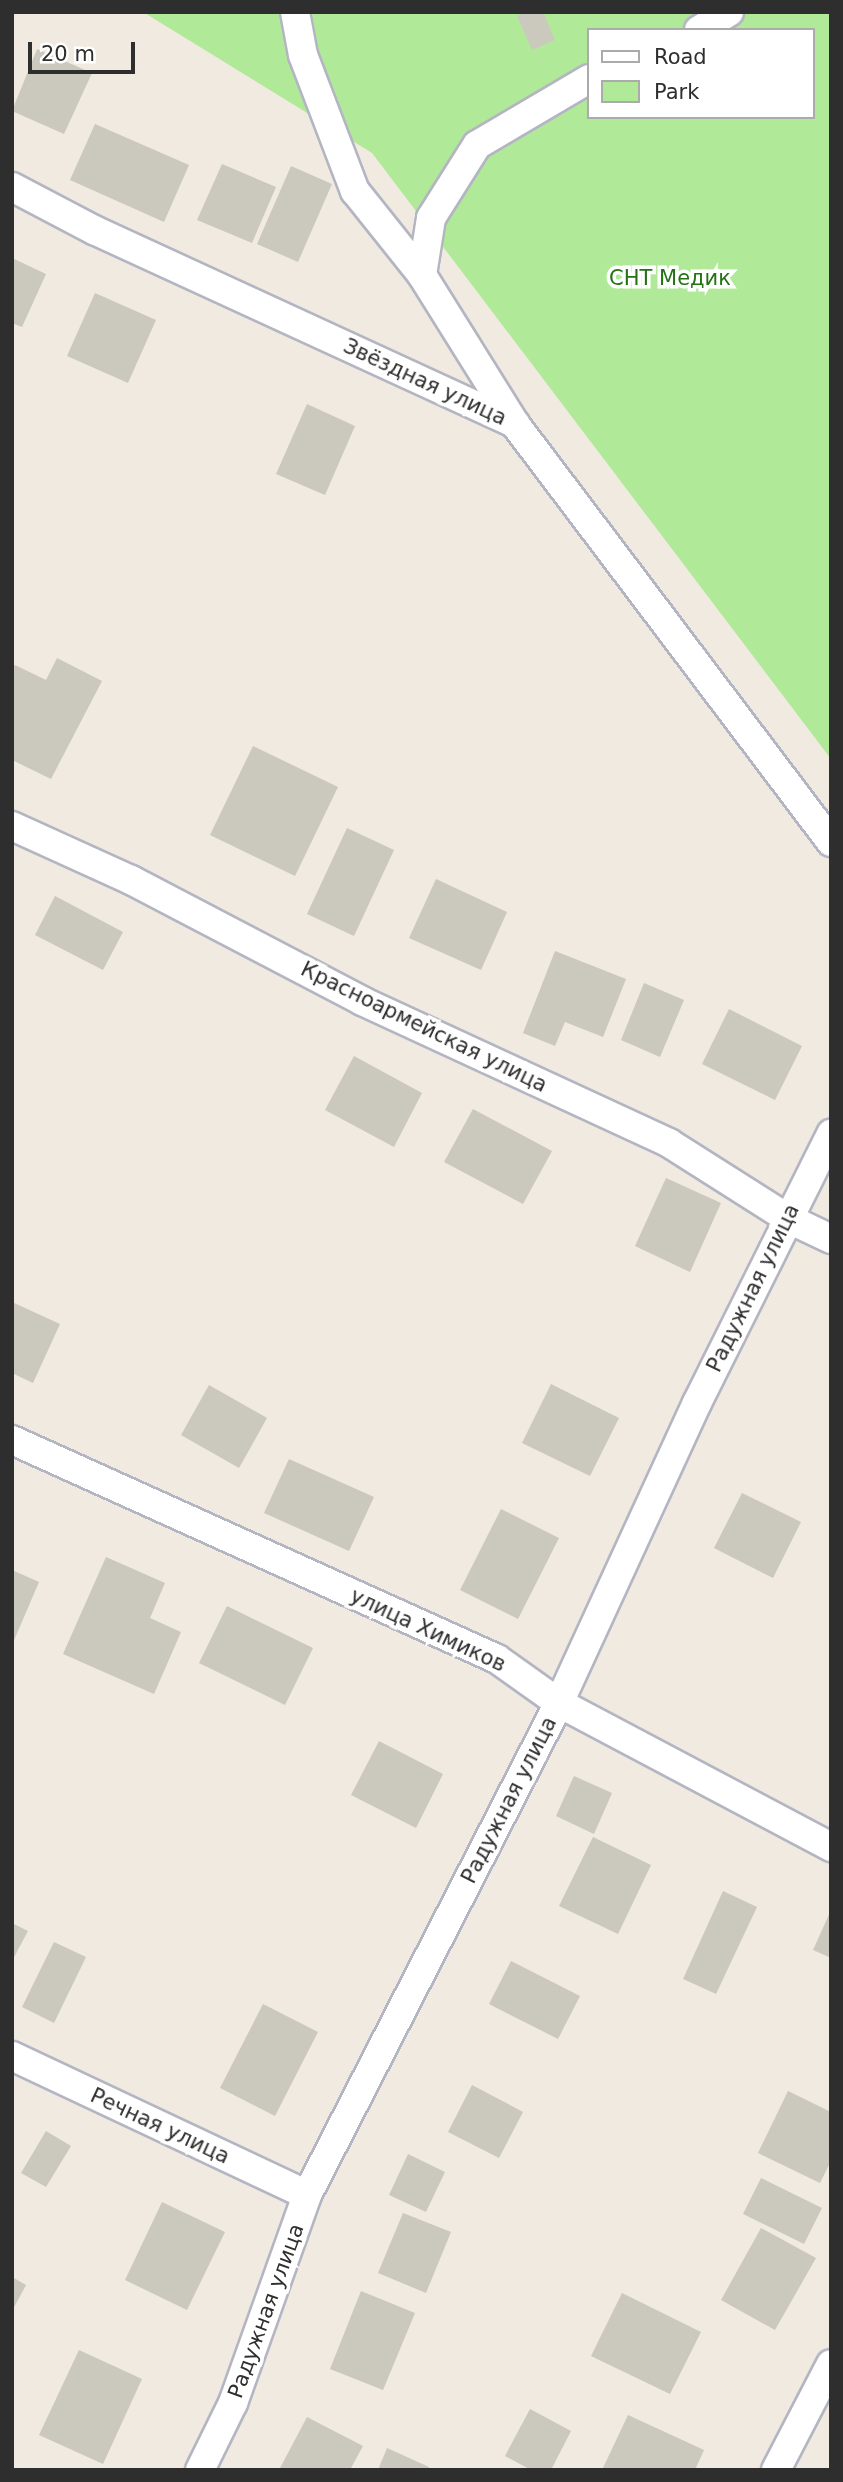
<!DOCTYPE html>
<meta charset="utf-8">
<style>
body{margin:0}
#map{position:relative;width:843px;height:2482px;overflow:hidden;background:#f0eae0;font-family:"DejaVu Sans",sans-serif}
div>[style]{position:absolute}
.green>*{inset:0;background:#b0ea99}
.building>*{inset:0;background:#cbc8be}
.roads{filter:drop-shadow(2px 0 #b4b5c2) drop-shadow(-2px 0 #b4b5c2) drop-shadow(0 2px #b4b5c2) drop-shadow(0 -2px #b4b5c2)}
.minor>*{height:28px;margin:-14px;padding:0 14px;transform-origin:14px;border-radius:14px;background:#fff}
span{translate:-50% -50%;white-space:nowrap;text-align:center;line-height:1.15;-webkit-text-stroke:7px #fff;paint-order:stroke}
.park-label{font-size:21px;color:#237315}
.street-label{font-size:21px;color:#2e2e2e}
.frame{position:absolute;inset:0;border:14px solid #2e2e2e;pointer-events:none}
.legend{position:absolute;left:587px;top:28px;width:228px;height:91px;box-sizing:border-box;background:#fff;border:2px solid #ababab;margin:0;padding:9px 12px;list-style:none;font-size:21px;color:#2e2e2e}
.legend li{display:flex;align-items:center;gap:14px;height:35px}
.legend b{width:35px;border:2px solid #ababab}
.scale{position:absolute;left:28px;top:42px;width:107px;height:32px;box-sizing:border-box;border:4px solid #2e2e2e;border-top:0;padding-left:9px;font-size:21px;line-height:24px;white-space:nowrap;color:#2e2e2e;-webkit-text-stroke:5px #fff;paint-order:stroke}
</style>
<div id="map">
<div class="green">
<i style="clip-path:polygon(evenodd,143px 12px,831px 12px,831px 759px,372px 153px,143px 12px,589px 30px,813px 30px,813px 117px,589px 117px,589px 30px)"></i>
</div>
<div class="building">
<i style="clip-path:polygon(526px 12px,543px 12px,555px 40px,532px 50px,517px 16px)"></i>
<i style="clip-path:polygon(37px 49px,92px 73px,64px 134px,12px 111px)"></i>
<i style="clip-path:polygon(95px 124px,189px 165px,164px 222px,70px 180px)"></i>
<i style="clip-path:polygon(222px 164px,276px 187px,252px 243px,197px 220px)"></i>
<i style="clip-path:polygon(291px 166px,332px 184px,298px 262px,257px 244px)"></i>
<i style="clip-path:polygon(12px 258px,46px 274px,22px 327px,12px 323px)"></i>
<i style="clip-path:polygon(95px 293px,156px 320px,128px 383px,67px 356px)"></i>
<i style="clip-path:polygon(307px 404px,355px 426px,325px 495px,276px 474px)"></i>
<i style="clip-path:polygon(57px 658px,102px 681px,51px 779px,12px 760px,12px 670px,15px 665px,46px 680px)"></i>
<i style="clip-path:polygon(253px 746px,338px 787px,295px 876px,210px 835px)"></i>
<i style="clip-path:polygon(347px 828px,394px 850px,354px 936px,307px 914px)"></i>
<i style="clip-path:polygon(436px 879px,507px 912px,481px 970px,409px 938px)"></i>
<i style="clip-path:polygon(55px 896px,123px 932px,103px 970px,35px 935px)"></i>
<i style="clip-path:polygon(555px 951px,626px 979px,603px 1037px,565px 1022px,555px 1046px,523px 1033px)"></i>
<i style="clip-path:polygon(644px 983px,684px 1000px,660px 1057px,621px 1040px)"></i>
<i style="clip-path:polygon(729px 1009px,802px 1046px,775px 1100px,702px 1064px)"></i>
<i style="clip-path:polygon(354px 1056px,422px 1093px,394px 1147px,325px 1110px)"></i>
<i style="clip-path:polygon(473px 1109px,552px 1151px,523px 1204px,444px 1162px)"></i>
<i style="clip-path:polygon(666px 1178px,721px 1203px,690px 1272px,635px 1246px)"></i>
<i style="clip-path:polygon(12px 1302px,60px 1324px,33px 1383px,12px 1373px)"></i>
<i style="clip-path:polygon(551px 1384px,619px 1418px,590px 1476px,522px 1443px)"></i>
<i style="clip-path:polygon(209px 1385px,267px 1418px,239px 1468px,181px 1435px)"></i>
<i style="clip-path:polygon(289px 1459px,374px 1497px,349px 1551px,264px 1513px)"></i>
<i style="clip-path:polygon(742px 1493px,801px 1522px,773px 1578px,714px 1548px)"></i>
<i style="clip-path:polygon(501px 1509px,559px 1538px,518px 1619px,460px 1590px)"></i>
<i style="clip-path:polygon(106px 1557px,165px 1583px,150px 1618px,181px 1632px,154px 1694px,63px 1654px)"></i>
<i style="clip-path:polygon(12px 1570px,39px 1582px,12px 1645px)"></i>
<i style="clip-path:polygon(227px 1606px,313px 1648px,285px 1705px,199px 1663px)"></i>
<i style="clip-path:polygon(379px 1741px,443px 1774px,416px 1828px,351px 1795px)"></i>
<i style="clip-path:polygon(574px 1776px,612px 1793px,594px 1834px,556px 1816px)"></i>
<i style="clip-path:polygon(593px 1837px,651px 1865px,618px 1934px,559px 1906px)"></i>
<i style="clip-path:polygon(723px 1891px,757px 1907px,716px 1994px,683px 1979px)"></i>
<i style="clip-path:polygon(831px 1910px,831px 1958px,813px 1950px)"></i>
<i style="clip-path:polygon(12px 1923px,28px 1931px,12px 1961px)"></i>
<i style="clip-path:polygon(54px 1942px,86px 1957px,54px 2023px,22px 2007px)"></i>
<i style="clip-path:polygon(511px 1961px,580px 1996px,558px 2039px,489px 2004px)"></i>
<i style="clip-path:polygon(263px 2004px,318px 2032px,275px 2116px,220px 2088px)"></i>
<i style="clip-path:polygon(472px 2085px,523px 2112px,499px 2158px,448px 2132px)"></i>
<i style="clip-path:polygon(788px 2091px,831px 2112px,831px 2161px,820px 2183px,758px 2153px)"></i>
<i style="clip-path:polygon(46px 2131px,71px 2146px,46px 2187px,21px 2173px)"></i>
<i style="clip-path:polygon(408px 2154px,445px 2172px,426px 2212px,389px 2195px)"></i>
<i style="clip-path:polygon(761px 2178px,822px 2208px,804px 2244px,743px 2214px)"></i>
<i style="clip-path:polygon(162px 2202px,225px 2232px,187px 2310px,125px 2280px)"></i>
<i style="clip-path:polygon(403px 2213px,451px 2232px,426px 2293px,378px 2273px)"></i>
<i style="clip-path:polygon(761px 2228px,816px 2258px,775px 2330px,721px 2300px)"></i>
<i style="clip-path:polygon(12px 2277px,26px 2285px,12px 2311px)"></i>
<i style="clip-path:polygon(361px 2291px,415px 2313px,383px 2390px,330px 2369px)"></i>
<i style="clip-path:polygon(622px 2293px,701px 2332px,670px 2394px,591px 2356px)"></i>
<i style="clip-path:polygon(79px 2350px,142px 2379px,103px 2464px,39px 2435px)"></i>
<i style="clip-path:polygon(530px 2409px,571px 2431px,551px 2470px,531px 2470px,505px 2456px)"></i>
<i style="clip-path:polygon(628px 2415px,704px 2450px,695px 2470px,602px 2470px)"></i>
<i style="clip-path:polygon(307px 2417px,363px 2446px,350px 2470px,279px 2470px)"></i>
<i style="clip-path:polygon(387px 2448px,429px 2467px,428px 2470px,378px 2470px)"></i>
</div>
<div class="roads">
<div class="minor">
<i style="left:295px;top:12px;width:44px;rotate:79.5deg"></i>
<i style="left:303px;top:55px;width:146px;rotate:69.1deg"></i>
<i style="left:355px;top:191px;width:107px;rotate:51.4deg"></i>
<i style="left:422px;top:275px;width:176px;rotate:58deg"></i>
<i style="left:699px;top:30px;width:35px;rotate:-31deg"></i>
<i style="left:12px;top:187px;width:93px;rotate:27.7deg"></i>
<i style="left:94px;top:230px;width:464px;rotate:24.7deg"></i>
<i style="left:515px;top:424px;width:524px;rotate:52.91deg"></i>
<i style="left:422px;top:275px;width:58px;rotate:-81deg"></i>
<i style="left:431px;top:218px;width:86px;rotate:-57.8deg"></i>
<i style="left:477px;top:145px;width:130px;rotate:-30.5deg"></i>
<i style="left:12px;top:826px;width:131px;rotate:24.4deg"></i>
<i style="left:131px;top:880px;width:261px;rotate:27.6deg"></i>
<i style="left:362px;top:1001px;width:338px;rotate:24.8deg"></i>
<i style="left:669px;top:1143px;width:140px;rotate:32.4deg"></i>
<i style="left:787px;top:1218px;width:49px;rotate:25.5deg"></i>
<i style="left:12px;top:1440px;width:532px;rotate:24.3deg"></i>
<i style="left:497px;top:1659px;width:76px;rotate:35.4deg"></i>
<i style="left:559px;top:1703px;width:308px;rotate:27.9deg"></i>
<i style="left:12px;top:2056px;width:326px;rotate:25.2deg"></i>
<i style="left:200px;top:2470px;width:75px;rotate:-63.8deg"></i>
<i style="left:233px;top:2403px;width:221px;rotate:-70.4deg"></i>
<i style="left:307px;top:2195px;width:553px;rotate:-62.88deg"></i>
<i style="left:559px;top:1703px;width:330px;rotate:-65.3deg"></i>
<i style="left:697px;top:1403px;width:301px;rotate:-63.5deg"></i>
<i style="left:776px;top:2470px;width:119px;rotate:-62.6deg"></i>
</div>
</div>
<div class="park-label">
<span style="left:670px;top:278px">СНТ Медик</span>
</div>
<div class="street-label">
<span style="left:425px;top:382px;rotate:25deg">Звёздная улица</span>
<span style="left:424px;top:1027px;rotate:26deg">Красноармейская улица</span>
<span style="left:753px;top:1288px;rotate:-64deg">Радужная улица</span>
<span style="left:428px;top:1630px;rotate:25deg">улица Химиков</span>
<span style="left:509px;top:1800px;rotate:-63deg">Радужная улица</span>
<span style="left:160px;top:2126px;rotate:25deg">Речная улица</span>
<span style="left:266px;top:2311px;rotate:-70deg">Радужная улица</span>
</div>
<div class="frame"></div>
<ul class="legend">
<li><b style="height:9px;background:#fff"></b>Road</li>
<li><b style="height:19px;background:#b0ea99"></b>Park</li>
</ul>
<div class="scale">20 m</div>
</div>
